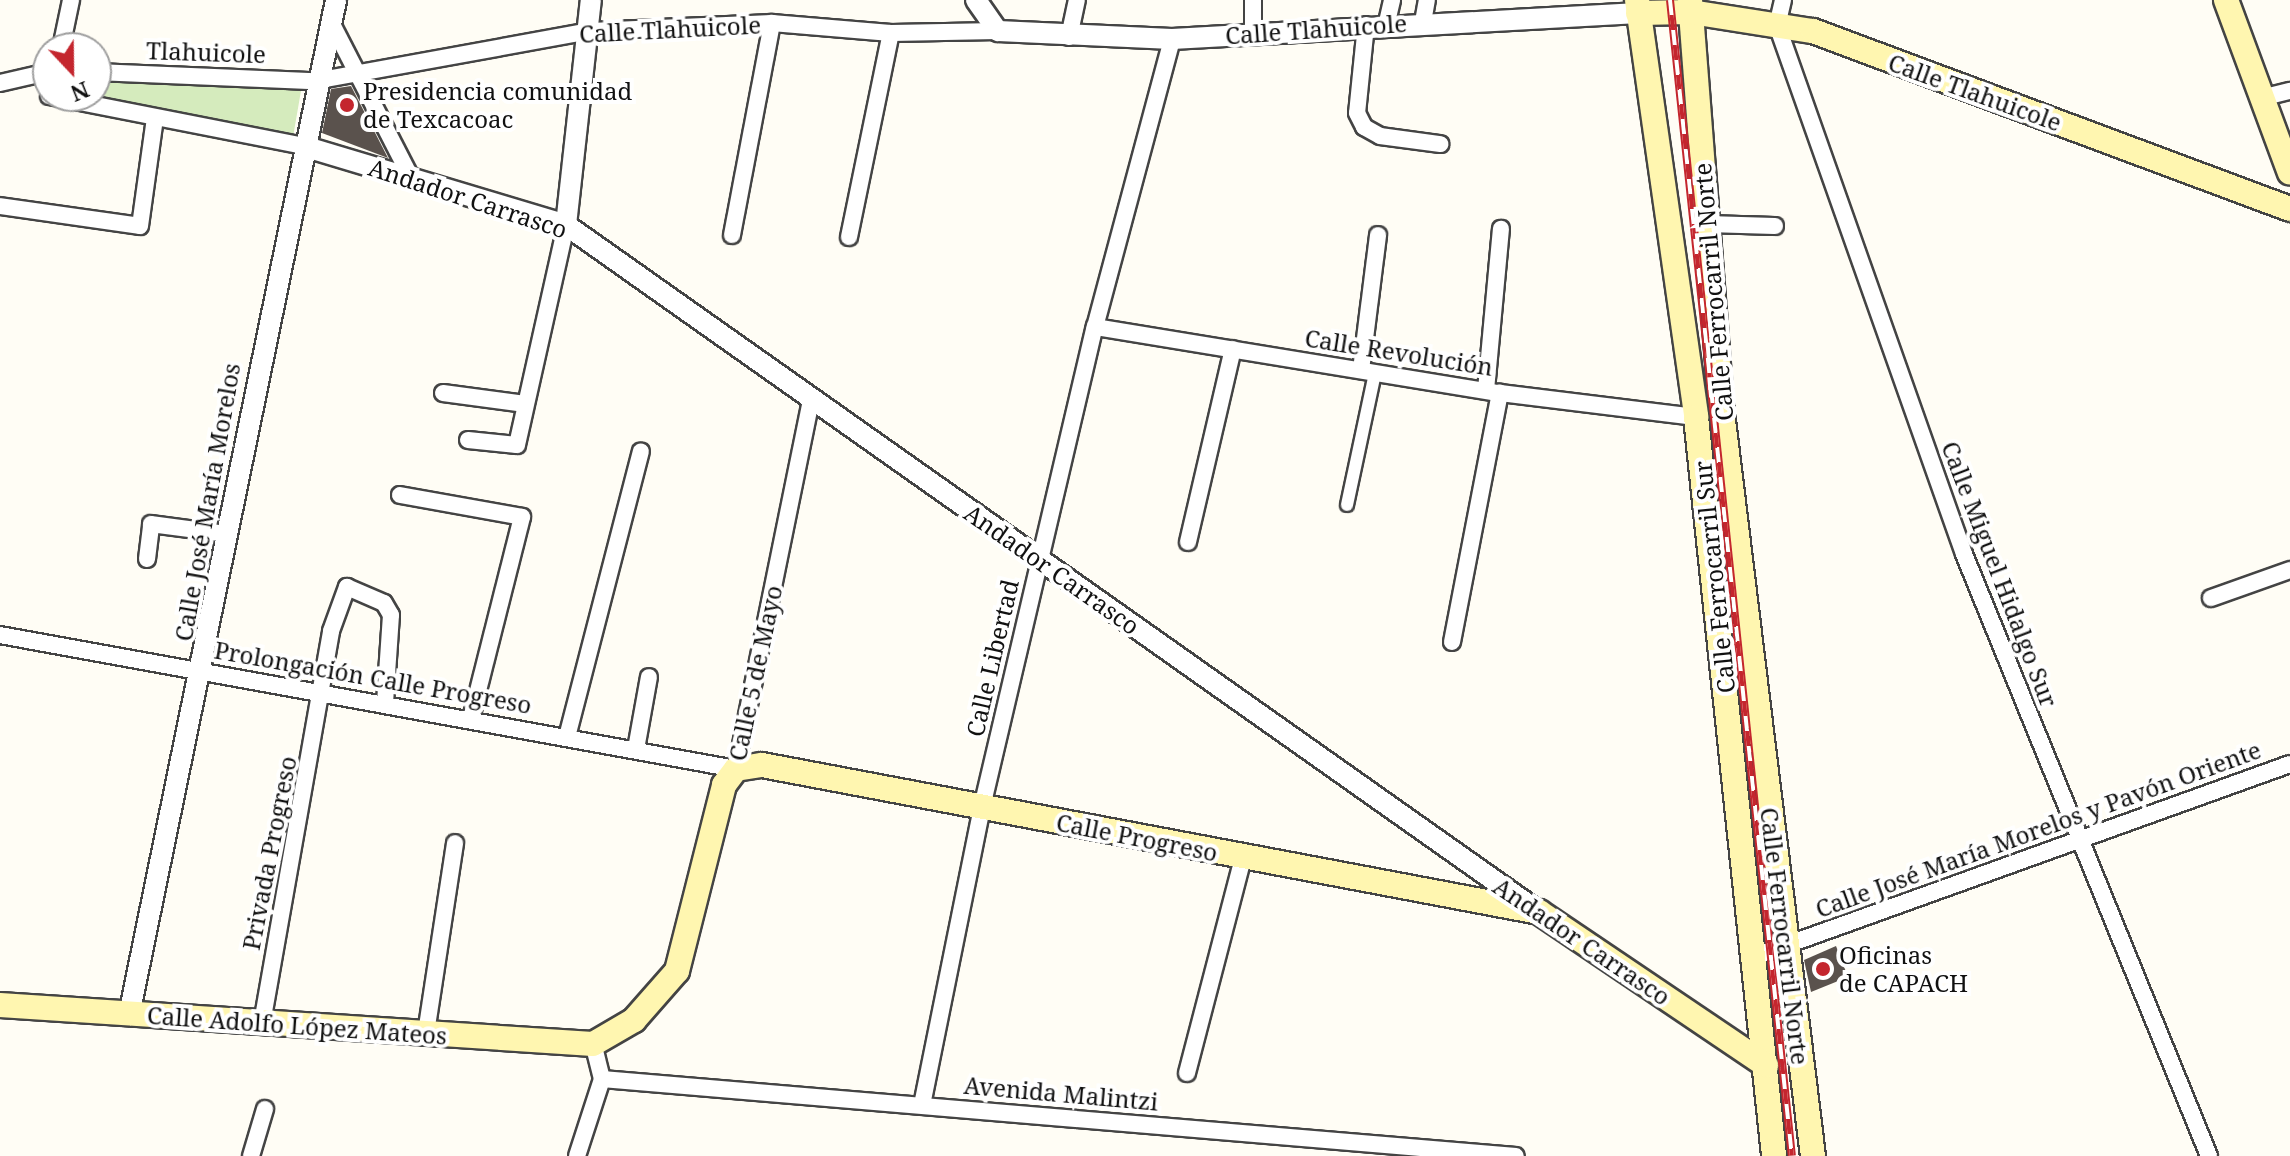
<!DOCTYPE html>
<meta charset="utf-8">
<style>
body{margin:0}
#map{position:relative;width:2290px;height:1156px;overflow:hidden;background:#fffdf5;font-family:"Noto Serif",serif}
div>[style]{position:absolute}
.green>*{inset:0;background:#d5ebbd}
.building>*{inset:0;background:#5a524d}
.roads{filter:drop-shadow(2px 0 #444) drop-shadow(-2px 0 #444) drop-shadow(0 2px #444) drop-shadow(0 -2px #444)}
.pedestrian>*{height:12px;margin:-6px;padding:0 6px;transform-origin:6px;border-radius:6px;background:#fff}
.minor>*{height:16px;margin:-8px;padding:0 8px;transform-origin:8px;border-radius:8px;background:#fff}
.tertiary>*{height:20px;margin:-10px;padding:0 10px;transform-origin:10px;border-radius:10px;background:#fff}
.secondary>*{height:24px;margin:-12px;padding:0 12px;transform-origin:12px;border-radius:12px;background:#fff6b0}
.rail>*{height:8px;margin-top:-4px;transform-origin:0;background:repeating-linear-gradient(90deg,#fff 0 15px,#c4262e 0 30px);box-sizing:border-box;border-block:2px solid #c4262e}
.dots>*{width:22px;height:22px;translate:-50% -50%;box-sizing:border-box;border:4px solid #fff;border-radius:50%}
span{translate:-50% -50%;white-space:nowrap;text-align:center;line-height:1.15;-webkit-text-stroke:8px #fff;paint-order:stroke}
.street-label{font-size:24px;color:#111}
.poi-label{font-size:24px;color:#111}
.left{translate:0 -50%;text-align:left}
.north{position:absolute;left:32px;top:32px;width:80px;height:80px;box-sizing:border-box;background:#fff;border:2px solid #a0a0a0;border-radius:50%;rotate:158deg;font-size:22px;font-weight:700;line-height:32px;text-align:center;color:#111}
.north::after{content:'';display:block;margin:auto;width:28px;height:36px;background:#c4262e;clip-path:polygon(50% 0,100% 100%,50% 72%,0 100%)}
</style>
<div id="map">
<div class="green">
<i style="clip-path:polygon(96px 76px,302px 85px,293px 137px,57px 96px,96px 96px)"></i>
</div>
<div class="building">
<i style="clip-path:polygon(351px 86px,388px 158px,322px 133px,331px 89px)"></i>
<i style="clip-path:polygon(1836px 946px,1848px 977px,1811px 992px,1804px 960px)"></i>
</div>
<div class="roads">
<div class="pedestrian">
<i style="left:1347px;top:505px;width:135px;rotate:-78deg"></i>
</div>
<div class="minor">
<i style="left:1783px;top:0;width:26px;rotate:103deg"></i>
<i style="left:1777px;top:25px;width:561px;rotate:70.53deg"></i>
<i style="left:1964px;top:554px;width:650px;rotate:67.85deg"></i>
<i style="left:1387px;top:22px;width:23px;rotate:-77deg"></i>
<i style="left:1423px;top:22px;width:22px;rotate:-80deg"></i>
<i style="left:1366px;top:25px;width:88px;rotate:95.8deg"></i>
<i style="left:1357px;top:113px;width:16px;rotate:63deg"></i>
<i style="left:1364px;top:127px;width:18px;rotate:29deg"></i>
<i style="left:1380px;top:136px;width:61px;rotate:7.6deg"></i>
<i style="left:333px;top:26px;width:171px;rotate:62.8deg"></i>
<i style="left:1253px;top:31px;width:31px;rotate:-90deg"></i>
<i style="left:1069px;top:37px;width:38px;rotate:-78deg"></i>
<i style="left:61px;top:48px;width:49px;rotate:-78.2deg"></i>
<i style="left:96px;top:72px;width:219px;rotate:2.4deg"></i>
<i style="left:315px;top:81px;width:280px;rotate:-10.3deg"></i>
<i style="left:591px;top:31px;width:181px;rotate:-2.5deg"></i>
<i style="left:772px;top:23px;width:119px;rotate:4.8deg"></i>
<i style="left:891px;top:33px;width:107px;rotate:-1.1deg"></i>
<i style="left:0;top:83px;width:49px;rotate:-12.9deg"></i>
<i style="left:49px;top:96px;width:259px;rotate:11.1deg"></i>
<i style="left:2261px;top:98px;width:30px;rotate:-14deg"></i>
<i style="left:0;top:206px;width:141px;rotate:8.1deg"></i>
<i style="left:140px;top:226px;width:109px;rotate:-82.1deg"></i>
<i style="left:1707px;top:224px;width:68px;rotate:1.7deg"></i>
<i style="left:732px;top:235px;width:216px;rotate:-79.3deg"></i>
<i style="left:849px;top:237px;width:208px;rotate:-78.4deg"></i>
<i style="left:1095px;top:327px;width:410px;rotate:9.3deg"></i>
<i style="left:1500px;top:393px;width:197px;rotate:7deg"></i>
<i style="left:1361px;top:370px;width:136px;rotate:-82.8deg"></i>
<i style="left:1486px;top:390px;width:162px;rotate:-84.7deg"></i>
<i style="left:443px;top:393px;width:83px;rotate:7.6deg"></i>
<i style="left:468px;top:440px;width:49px;rotate:5.8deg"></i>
<i style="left:517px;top:445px;width:225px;rotate:-77.4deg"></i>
<i style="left:400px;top:495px;width:124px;rotate:10.2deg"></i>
<i style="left:522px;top:517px;width:208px;rotate:104.2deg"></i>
<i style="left:1188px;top:542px;width:198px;rotate:-76.9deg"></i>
<i style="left:147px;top:559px;width:35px;rotate:-83deg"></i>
<i style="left:151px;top:524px;width:77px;rotate:7.5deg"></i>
<i style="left:2211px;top:598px;width:84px;rotate:-19.5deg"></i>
<i style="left:0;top:635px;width:748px;rotate:10.32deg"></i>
<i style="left:736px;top:769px;width:375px;rotate:-78.5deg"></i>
<i style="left:1452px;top:642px;width:254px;rotate:-79.1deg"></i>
<i style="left:567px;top:737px;width:295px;rotate:-75.5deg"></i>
<i style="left:636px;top:749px;width:73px;rotate:-79.8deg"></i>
<i style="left:1756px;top:956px;width:567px;rotate:-19.78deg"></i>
<i style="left:262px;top:1023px;width:398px;rotate:-80deg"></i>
<i style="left:331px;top:631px;width:47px;rotate:-70deg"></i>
<i style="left:347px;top:587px;width:40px;rotate:23.4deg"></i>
<i style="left:384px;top:603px;width:14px;rotate:60deg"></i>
<i style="left:391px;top:615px;width:88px;rotate:93.9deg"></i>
<i style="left:426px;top:1033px;width:192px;rotate:-81.3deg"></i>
<i style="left:1187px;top:1073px;width:222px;rotate:-75.4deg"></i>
<i style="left:602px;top:1079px;width:917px;rotate:4.82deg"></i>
<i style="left:922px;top:1105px;width:304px;rotate:-78.6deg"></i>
<i style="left:982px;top:807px;width:493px;rotate:-76.8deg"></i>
<i style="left:1095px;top:327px;width:298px;rotate:-75deg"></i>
<i style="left:251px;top:1156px;width:49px;rotate:-73.4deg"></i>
<i style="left:577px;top:1156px;width:81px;rotate:-72deg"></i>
<i style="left:602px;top:1079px;width:36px;rotate:-104deg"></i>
</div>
<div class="tertiary">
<i style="left:976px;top:0;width:38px;rotate:55deg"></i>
<i style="left:998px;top:31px;width:174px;rotate:2.6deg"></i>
<i style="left:1172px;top:39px;width:467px;rotate:-3.2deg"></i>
<i style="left:303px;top:146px;width:275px;rotate:16.7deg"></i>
<i style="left:566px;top:225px;width:1187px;rotate:35.23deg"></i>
<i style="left:566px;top:225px;width:226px;rotate:-83.7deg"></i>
<i style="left:129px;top:1015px;width:1036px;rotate:-78.47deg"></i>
</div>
<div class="secondary">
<i style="left:1637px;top:0;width:421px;rotate:81.9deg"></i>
<i style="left:1696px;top:417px;width:743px;rotate:83.97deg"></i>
<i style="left:1690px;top:0;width:405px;rotate:85.6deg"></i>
<i style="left:1721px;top:404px;width:758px;rotate:83.03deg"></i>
<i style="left:2226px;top:0;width:184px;rotate:69.7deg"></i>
<i style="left:1638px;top:13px;width:53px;rotate:-1.1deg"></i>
<i style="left:1691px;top:12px;width:123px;rotate:8.9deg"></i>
<i style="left:1813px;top:31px;width:509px;rotate:20.46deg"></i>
<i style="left:0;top:1005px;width:594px;rotate:3.76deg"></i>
<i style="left:593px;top:1044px;width:48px;rotate:-30.3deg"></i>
<i style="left:634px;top:1020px;width:65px;rotate:-48.7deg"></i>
<i style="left:677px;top:971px;width:192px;rotate:-75.8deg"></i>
<i style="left:724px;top:785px;width:20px;rotate:-53deg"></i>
<i style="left:736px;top:769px;width:26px;rotate:-9deg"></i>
<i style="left:762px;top:765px;width:791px;rotate:10.71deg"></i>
<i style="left:1539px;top:912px;width:274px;rotate:34deg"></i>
</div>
</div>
<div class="rail">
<i style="left:1670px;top:0;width:1162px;rotate:83.98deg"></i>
</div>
<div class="dots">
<i style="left:347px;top:105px;background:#c4262e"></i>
<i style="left:1823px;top:969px;background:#c4262e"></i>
</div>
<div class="street-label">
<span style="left:670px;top:29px;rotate:-3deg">Calle Tlahuicole</span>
<span style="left:1316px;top:29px;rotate:-4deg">Calle Tlahuicole</span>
<span style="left:206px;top:52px;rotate:2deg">Tlahuicole</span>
<span style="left:1975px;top:92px;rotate:20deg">Calle Tlahuicole</span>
<span style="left:468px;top:198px;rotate:18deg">Andador Carrasco</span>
<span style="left:1713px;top:292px;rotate:-95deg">Calle Ferrocarril Norte</span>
<span style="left:1399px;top:352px;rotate:9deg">Calle Revolución</span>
<span style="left:207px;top:502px;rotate:-80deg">Calle José María Morelos</span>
<span style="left:1052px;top:569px;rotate:35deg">Andador Carrasco</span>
<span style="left:2000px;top:574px;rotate:69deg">Calle Miguel Hidalgo Sur</span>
<span style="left:1714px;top:577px;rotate:-96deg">Calle Ferrocarril Sur</span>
<span style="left:992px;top:658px;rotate:-77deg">Calle Libertad</span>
<span style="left:755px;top:673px;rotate:-78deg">Calle 5 de Mayo</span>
<span style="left:373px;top:677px;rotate:10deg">Prolongación Calle Progreso</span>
<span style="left:2038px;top:829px;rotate:-20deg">Calle José María Morelos y Pavón Oriente</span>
<span style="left:1137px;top:837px;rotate:11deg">Calle Progreso</span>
<span style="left:269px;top:853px;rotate:-79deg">Privada Progreso</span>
<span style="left:1785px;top:936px;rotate:83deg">Calle Ferrocarril Norte</span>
<span style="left:1582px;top:941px;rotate:34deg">Andador Carrasco</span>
<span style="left:297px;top:1025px;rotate:4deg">Calle Adolfo López Mateos</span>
<span style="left:1061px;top:1093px;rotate:5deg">Avenida Malintzi</span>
</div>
<div class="poi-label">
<span class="left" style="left:363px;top:105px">Presidencia comunidad<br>de Texcacoac</span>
<span class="left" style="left:1839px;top:969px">Oficinas<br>de CAPACH</span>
</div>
<div class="north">N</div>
</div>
